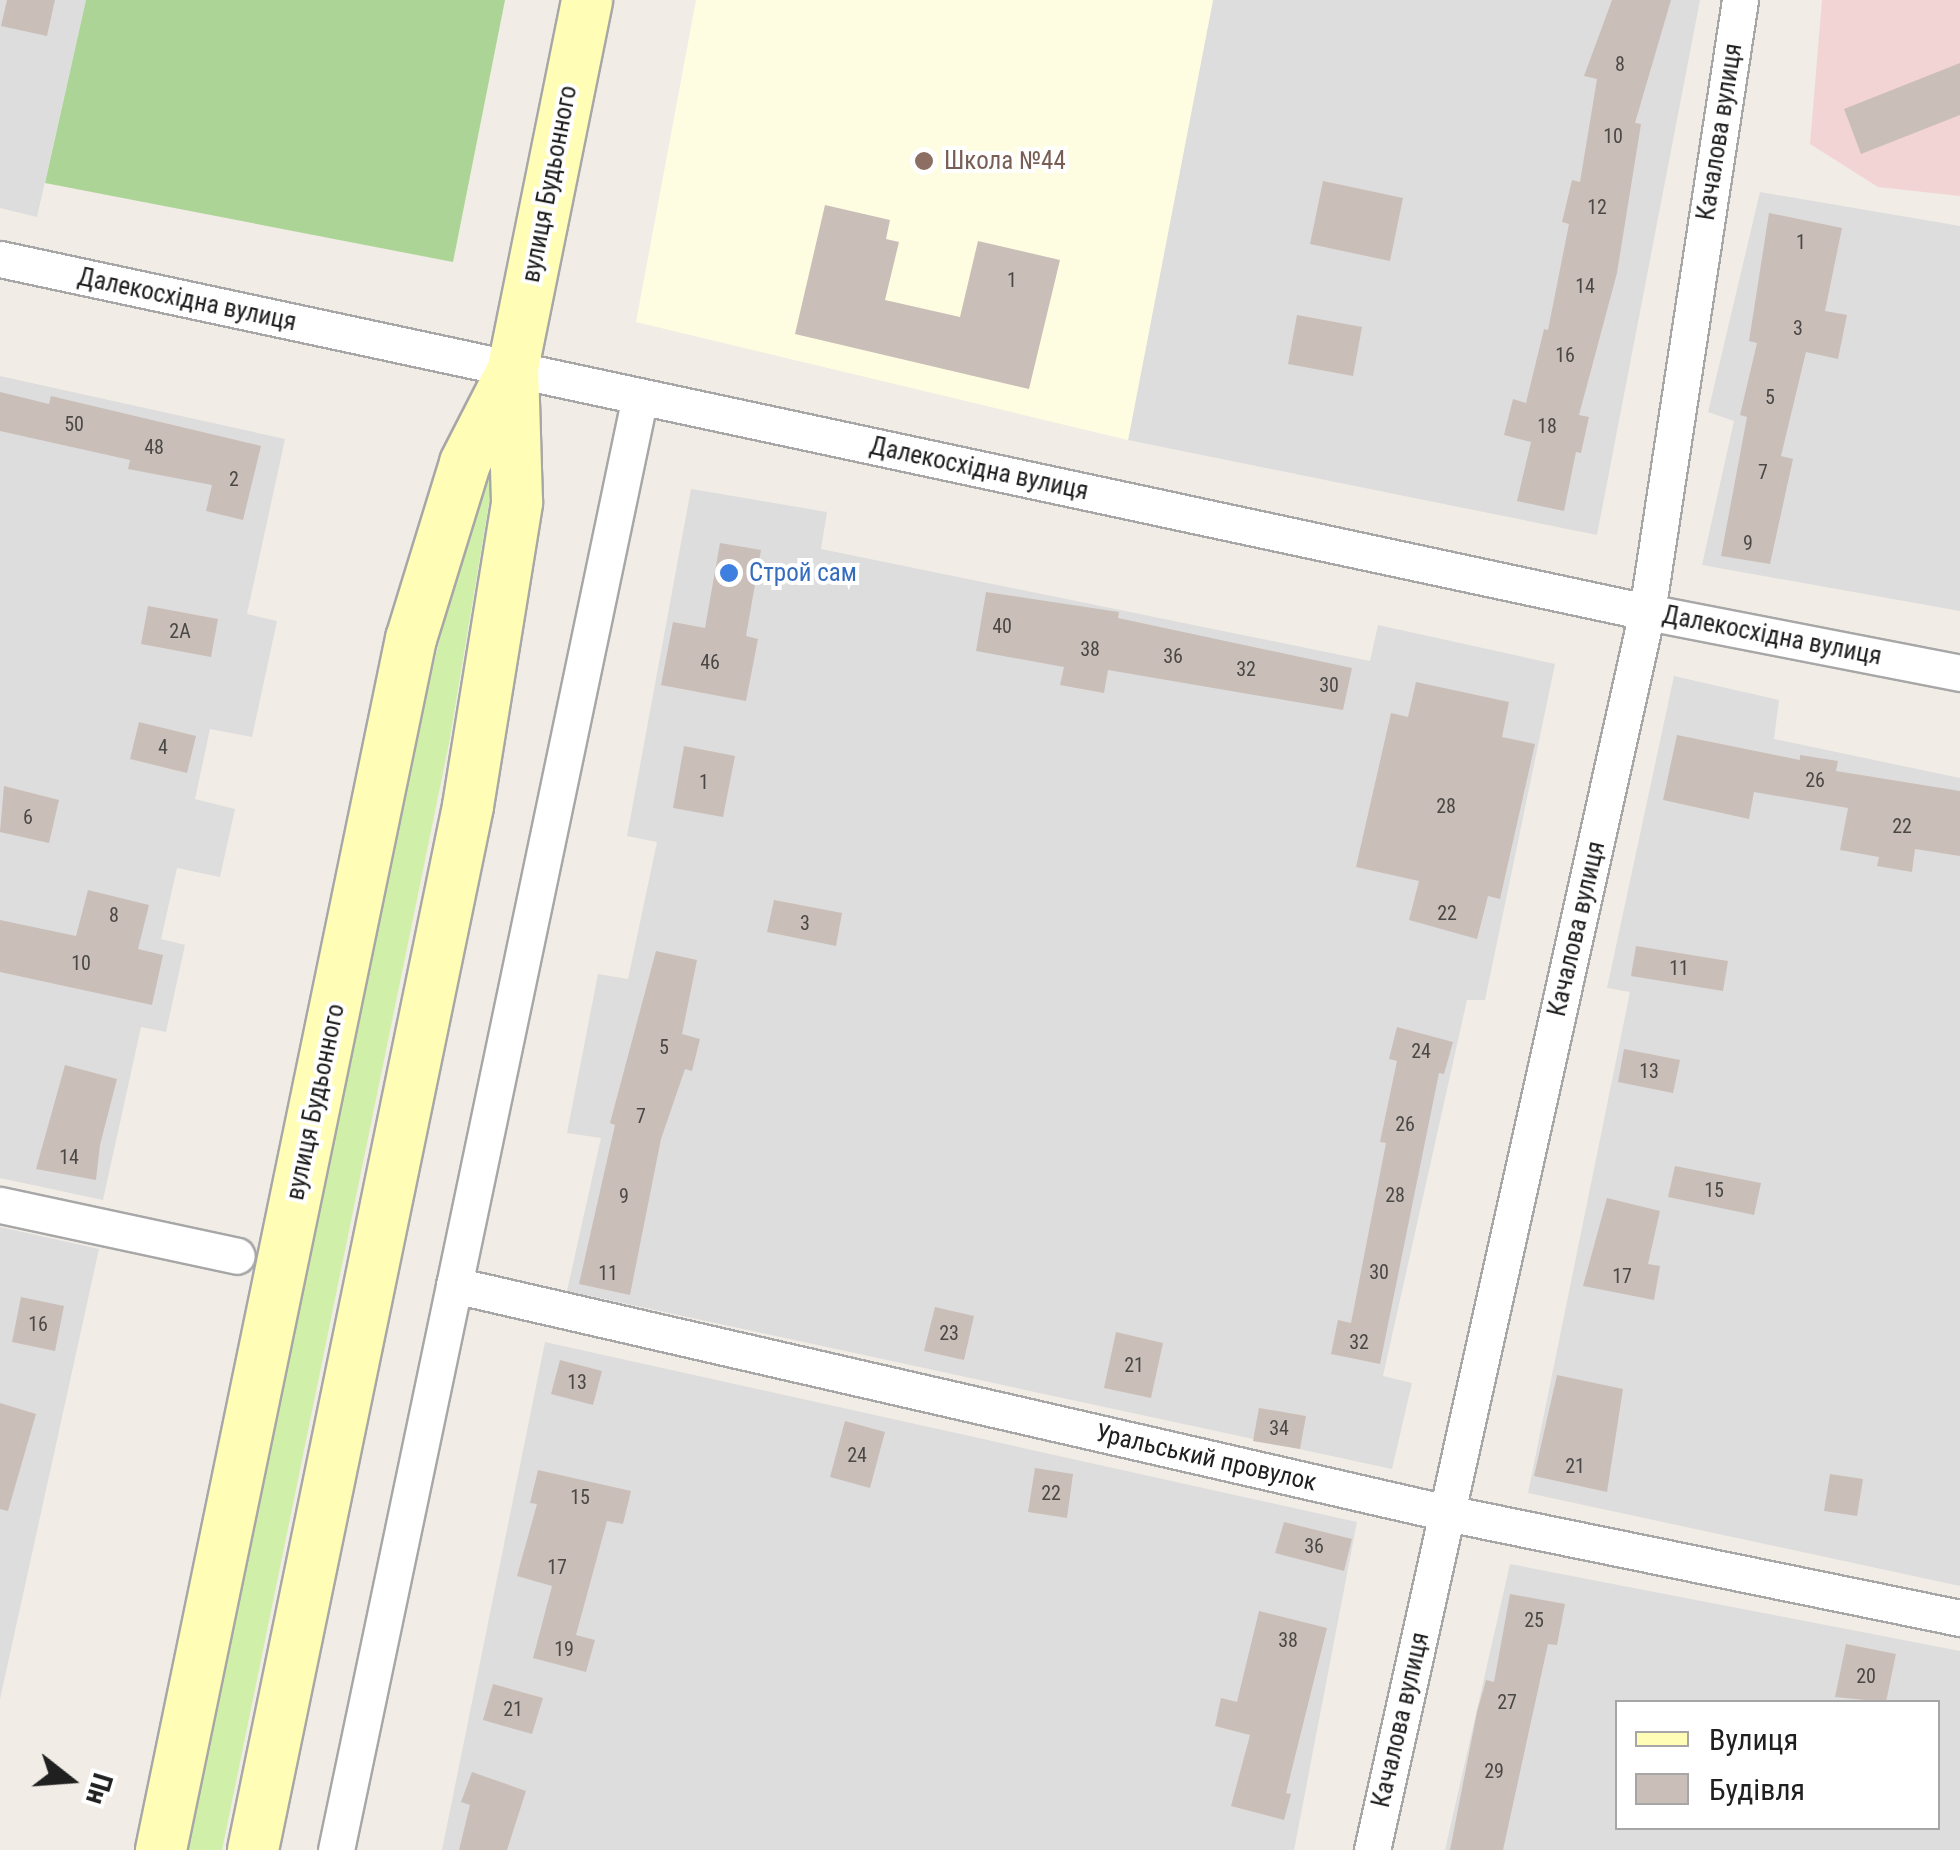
<!DOCTYPE html>
<meta charset="utf-8">
<style>
body{margin:0}
#map{position:relative;width:1960px;height:1850px;overflow:hidden;background:#f1ece5;font-family:"Roboto Condensed",sans-serif}
div>[style]{position:absolute}
.residential>*{inset:0;background:#dedddd}
.commercial>*{inset:0;background:#f3d4d4}
.education>*{inset:0;background:#fffde1}
.grass>*{inset:0;background:#d0efa8}
.forest>*{inset:0;background:#add497}
.building>*{inset:0;background:#cabeb8}
.roads{filter:drop-shadow(2px 0 #a7a7a7) drop-shadow(-2px 0 #a7a7a7) drop-shadow(0 2px #a7a7a7) drop-shadow(0 -2px #a7a7a7)}
.minor>*{height:35px;margin:-17.5px;padding:0 17.5px;transform-origin:17.5px;border-radius:17.5px;background:#fff}
.secondary>*{height:50px;margin:-25px;padding:0 25px;transform-origin:25px;border-radius:25px;background:#fffdb6}
.dots>*{width:28px;height:28px;translate:-50% -50%;box-sizing:border-box;border:5px solid #fff;border-radius:50%}
span{translate:-50% -50%;white-space:nowrap;text-align:center;line-height:1.15;-webkit-text-stroke:8px #fff;paint-order:stroke}
.number-label{font-size:20px;color:#4a4846}
.number-label span{-webkit-text-stroke-width:0}
.street-label{font-size:25px;color:#202020}
.education-label{font-size:25px;color:#785e54}
.left{translate:0 -50%;text-align:left}
.shop-label{font-size:25px;color:#366cbe}
.legend{position:absolute;left:1615px;top:1700px;width:325px;height:130px;box-sizing:border-box;background:#fff;border:2px solid #a6a6a6;margin:0;padding:12px 18px;list-style:none;font-size:30px;color:#202020}
.legend li{display:flex;align-items:center;gap:20px;height:50px}
.legend b{width:50px;border:2px solid #a6a6a6}
.north{position:absolute;left:20px;top:1730px;width:100px;height:100px;-webkit-text-stroke:8px #fff;paint-order:stroke;rotate:107deg;font-size:28px;font-weight:700;line-height:40px;text-align:center;color:#202020}
.north::after{content:'';display:block;margin:auto;width:35px;height:45px;background:#202020;clip-path:polygon(50% 0,100% 100%,50% 72%,0 100%)}
</style>
<div id="map">
<div class="residential">
<i style="clip-path:polygon(0 0,86px 0,37px 217px,0 208px)"></i>
<i style="clip-path:polygon(1213px 0,1700px 0,1597px 535px,1128px 440px)"></i>
<i style="clip-path:polygon(1760px 192px,1960px 226px,1960px 611px,1702px 565px,1734px 421px,1708px 412px)"></i>
<i style="clip-path:polygon(0 376px,285px 439px,247px 614px,277px 621px,252px 737px,210px 729px,195px 799px,235px 809px,220px 877px,177px 868px,161px 939px,185px 945px,166px 1032px,141px 1027px,103px 1200px,0 1178px)"></i>
<i style="clip-path:polygon(691px 489px,827px 512px,821px 549px,1370px 661px,1378px 625px,1555px 664px,1485px 1000px,1467px 1000px,1383px 1376px,1412px 1383px,1392px 1469px,567px 1291px,601px 1138px,567px 1133px,598px 974px,628px 979px,657px 842px,627px 836px)"></i>
<i style="clip-path:polygon(1674px 676px,1779px 700px,1774px 739px,1960px 778px,1960px 1586px,1528px 1493px,1630px 992px,1607px 988px)"></i>
<i style="clip-path:polygon(0 1227px,99px 1249px,0 1699px)"></i>
<i style="clip-path:polygon(545px 1342px,1357px 1522px,1294px 1850px,442px 1850px)"></i>
<i style="clip-path:polygon(evenodd,1510px 1564px,1960px 1651px,1960px 1850px,1445px 1850px,1510px 1564px,1618px 1702px,1938px 1702px,1938px 1828px,1618px 1828px,1618px 1702px)"></i>
</div>
<div class="commercial">
<i style="clip-path:polygon(1822px 0,1960px 0,1960px 196px,1878px 187px,1810px 144px)"></i>
</div>
<div class="education">
<i style="clip-path:polygon(696px 0,1213px 0,1128px 440px,636px 322px)"></i>
</div>
<div class="grass">
<i style="clip-path:polygon(483px 462px,495px 467px,449px 743px,222px 1850px,185px 1850px,416px 737px)"></i>
</div>
<div class="forest">
<i style="clip-path:polygon(86px 0,505px 0,453px 262px,45px 183px)"></i>
</div>
<div class="building">
<i style="clip-path:polygon(7px 0,55px 0,47px 36px,1px 26px)"></i>
<i style="clip-path:polygon(1612px 0,1671px 0,1635px 123px,1641px 124px,1617px 273px,1579px 415px,1589px 417px,1581px 453px,1576px 452px,1564px 511px,1517px 501px,1531px 442px,1504px 435px,1513px 399px,1526px 403px,1544px 329px,1548px 330px,1569px 224px,1562px 222px,1572px 180px,1580px 182px,1597px 79px,1584px 76px)"></i>
<i style="clip-path:polygon(1960px 63px,1960px 115px,1861px 154px,1844px 109px)"></i>
<i style="clip-path:polygon(1323px 181px,1403px 198px,1390px 261px,1310px 244px)"></i>
<i style="clip-path:polygon(825px 205px,890px 220px,886px 239px,899px 242px,885px 300px,960px 317px,978px 241px,1060px 260px,1029px 389px,795px 334px)"></i>
<i style="clip-path:polygon(1769px 213px,1842px 228px,1825px 311px,1847px 315px,1838px 359px,1806px 352px,1781px 456px,1793px 459px,1770px 564px,1721px 556px,1747px 417px,1740px 415px,1757px 343px,1749px 341px)"></i>
<i style="clip-path:polygon(1297px 315px,1362px 327px,1353px 376px,1288px 364px)"></i>
<i style="clip-path:polygon(0 392px,49px 404px,51px 396px,261px 446px,243px 520px,206px 511px,212px 485px,128px 469px,130px 460px,0 431px)"></i>
<i style="clip-path:polygon(720px 543px,761px 550px,746px 636px,758px 639px,746px 701px,661px 685px,673px 622px,705px 628px)"></i>
<i style="clip-path:polygon(986px 592px,1119px 612px,1118px 618px,1352px 668px,1343px 710px,1108px 670px,1104px 693px,1060px 685px,1064px 667px,976px 651px)"></i>
<i style="clip-path:polygon(148px 606px,218px 619px,211px 657px,141px 644px)"></i>
<i style="clip-path:polygon(1416px 682px,1509px 702px,1502px 737px,1535px 744px,1500px 899px,1488px 896px,1477px 939px,1409px 920px,1419px 881px,1356px 867px,1391px 713px,1408px 717px)"></i>
<i style="clip-path:polygon(139px 722px,196px 736px,187px 773px,130px 759px)"></i>
<i style="clip-path:polygon(1677px 735px,1800px 760px,1800px 755px,1838px 761px,1836px 771px,1960px 791px,1960px 856px,1915px 849px,1912px 872px,1877px 866px,1879px 857px,1840px 850px,1848px 808px,1754px 792px,1749px 819px,1663px 800px)"></i>
<i style="clip-path:polygon(684px 746px,735px 756px,723px 817px,673px 808px)"></i>
<i style="clip-path:polygon(4px 786px,59px 800px,49px 843px,0 832px)"></i>
<i style="clip-path:polygon(88px 890px,149px 905px,138px 949px,163px 955px,152px 1005px,0 972px,0 920px,76px 936px)"></i>
<i style="clip-path:polygon(774px 900px,842px 913px,836px 946px,767px 932px)"></i>
<i style="clip-path:polygon(1636px 946px,1728px 961px,1723px 991px,1631px 976px)"></i>
<i style="clip-path:polygon(656px 951px,697px 960px,682px 1034px,700px 1039px,692px 1071px,685px 1069px,661px 1139px,630px 1295px,579px 1284px,615px 1125px,610px 1123px)"></i>
<i style="clip-path:polygon(1397px 1027px,1453px 1042px,1444px 1074px,1439px 1073px,1380px 1364px,1331px 1354px,1338px 1320px,1351px 1323px,1386px 1143px,1380px 1142px,1397px 1061px,1389px 1059px)"></i>
<i style="clip-path:polygon(1624px 1049px,1680px 1060px,1673px 1093px,1618px 1082px)"></i>
<i style="clip-path:polygon(65px 1065px,117px 1079px,100px 1145px,96px 1180px,36px 1169px)"></i>
<i style="clip-path:polygon(1675px 1166px,1761px 1183px,1754px 1215px,1668px 1197px)"></i>
<i style="clip-path:polygon(1607px 1198px,1660px 1211px,1648px 1264px,1660px 1266px,1654px 1300px,1583px 1286px)"></i>
<i style="clip-path:polygon(21px 1297px,64px 1306px,55px 1351px,12px 1342px)"></i>
<i style="clip-path:polygon(935px 1307px,974px 1316px,964px 1360px,924px 1351px)"></i>
<i style="clip-path:polygon(1116px 1332px,1163px 1343px,1151px 1398px,1104px 1388px)"></i>
<i style="clip-path:polygon(560px 1360px,602px 1371px,593px 1405px,551px 1394px)"></i>
<i style="clip-path:polygon(1557px 1375px,1623px 1389px,1607px 1492px,1534px 1476px)"></i>
<i style="clip-path:polygon(0 1403px,36px 1414px,8px 1511px,0 1509px)"></i>
<i style="clip-path:polygon(1259px 1408px,1306px 1416px,1300px 1449px,1253px 1441px)"></i>
<i style="clip-path:polygon(845px 1421px,885px 1432px,870px 1488px,830px 1477px)"></i>
<i style="clip-path:polygon(1035px 1468px,1073px 1474px,1067px 1518px,1028px 1512px)"></i>
<i style="clip-path:polygon(538px 1470px,631px 1491px,623px 1524px,607px 1521px,576px 1635px,595px 1640px,586px 1672px,533px 1658px,552px 1586px,517px 1576px,537px 1504px,530px 1503px)"></i>
<i style="clip-path:polygon(1830px 1474px,1863px 1479px,1857px 1516px,1824px 1511px)"></i>
<i style="clip-path:polygon(1284px 1522px,1352px 1539px,1344px 1571px,1275px 1553px)"></i>
<i style="clip-path:polygon(1510px 1594px,1565px 1604px,1557px 1645px,1548px 1644px,1503px 1850px,1450px 1850px,1477px 1712px,1486px 1680px,1494px 1682px)"></i>
<i style="clip-path:polygon(1259px 1611px,1327px 1628px,1286px 1793px,1291px 1794px,1284px 1820px,1231px 1806px,1250px 1735px,1215px 1726px,1221px 1698px,1237px 1702px)"></i>
<i style="clip-path:polygon(1846px 1644px,1896px 1654px,1886px 1702px,1835px 1697px)"></i>
<i style="clip-path:polygon(493px 1684px,543px 1698px,532px 1734px,483px 1720px)"></i>
<i style="clip-path:polygon(472px 1772px,526px 1791px,507px 1850px,459px 1850px,470px 1805px,461px 1802px)"></i>
</div>
<div class="roads">
<div class="minor">
<i style="left:0;top:259px;width:1684px;rotate:12.1deg"></i>
<i style="left:1647px;top:612px;width:319px;rotate:11deg"></i>
<i style="left:0;top:1205px;width:242px;rotate:12.1deg"></i>
<i style="left:454px;top:1285px;width:1019px;rotate:12.93deg"></i>
<i style="left:1447px;top:1513px;width:524px;rotate:11.57deg"></i>
<i style="left:336px;top:1850px;width:1485px;rotate:-78.19deg"></i>
<i style="left:1372px;top:1850px;width:1268px;rotate:-77.48deg"></i>
<i style="left:1647px;top:612px;width:619px;rotate:-81.36deg"></i>
</div>
<div class="secondary">
<i style="left:161px;top:1850px;width:1237px;rotate:-78.34deg"></i>
<i style="left:411px;top:639px;width:184px;rotate:-72.9deg"></i>
<i style="left:465px;top:463px;width:101px;rotate:-62.9deg"></i>
<i style="left:253px;top:1850px;width:1066px;rotate:-78.36deg"></i>
<i style="left:468px;top:806px;width:308px;rotate:-80.8deg"></i>
<i style="left:517px;top:502px;width:134px;rotate:-91.7deg"></i>
<i style="left:513px;top:368px;width:375px;rotate:-78.6deg"></i>
</div>
</div>
<div class="dots">
<i style="left:924px;top:161px;background:#8d6e63"></i>
<i style="left:729px;top:573px;background:#3f7fe0"></i>
</div>
<div class="number-label">
<span style="left:1620px;top:64px">8</span>
<span style="left:1613px;top:136px">10</span>
<span style="left:1597px;top:207px">12</span>
<span style="left:1801px;top:242px">1</span>
<span style="left:1012px;top:280px">1</span>
<span style="left:1585px;top:286px">14</span>
<span style="left:1798px;top:328px">3</span>
<span style="left:1565px;top:355px">16</span>
<span style="left:1770px;top:397px">5</span>
<span style="left:74px;top:424px">50</span>
<span style="left:1547px;top:426px">18</span>
<span style="left:154px;top:447px">48</span>
<span style="left:1763px;top:472px">7</span>
<span style="left:234px;top:479px">2</span>
<span style="left:1748px;top:543px">9</span>
<span style="left:1002px;top:626px">40</span>
<span style="left:180px;top:631px">2А</span>
<span style="left:1090px;top:649px">38</span>
<span style="left:1173px;top:656px">36</span>
<span style="left:710px;top:662px">46</span>
<span style="left:1246px;top:669px">32</span>
<span style="left:1329px;top:685px">30</span>
<span style="left:163px;top:747px">4</span>
<span style="left:1815px;top:780px">26</span>
<span style="left:704px;top:782px">1</span>
<span style="left:1446px;top:806px">28</span>
<span style="left:28px;top:817px">6</span>
<span style="left:1902px;top:826px">22</span>
<span style="left:1447px;top:913px">22</span>
<span style="left:114px;top:915px">8</span>
<span style="left:805px;top:923px">3</span>
<span style="left:81px;top:963px">10</span>
<span style="left:1679px;top:968px">11</span>
<span style="left:664px;top:1047px">5</span>
<span style="left:1421px;top:1051px">24</span>
<span style="left:1649px;top:1071px">13</span>
<span style="left:641px;top:1116px">7</span>
<span style="left:1405px;top:1124px">26</span>
<span style="left:69px;top:1157px">14</span>
<span style="left:1714px;top:1190px">15</span>
<span style="left:1395px;top:1195px">28</span>
<span style="left:624px;top:1196px">9</span>
<span style="left:1379px;top:1272px">30</span>
<span style="left:608px;top:1273px">11</span>
<span style="left:1622px;top:1276px">17</span>
<span style="left:38px;top:1324px">16</span>
<span style="left:949px;top:1333px">23</span>
<span style="left:1359px;top:1342px">32</span>
<span style="left:1134px;top:1365px">21</span>
<span style="left:577px;top:1382px">13</span>
<span style="left:1279px;top:1428px">34</span>
<span style="left:857px;top:1455px">24</span>
<span style="left:1575px;top:1466px">21</span>
<span style="left:1051px;top:1493px">22</span>
<span style="left:580px;top:1497px">15</span>
<span style="left:1314px;top:1546px">36</span>
<span style="left:557px;top:1567px">17</span>
<span style="left:1534px;top:1620px">25</span>
<span style="left:1288px;top:1640px">38</span>
<span style="left:564px;top:1649px">19</span>
<span style="left:1866px;top:1676px">20</span>
<span style="left:1507px;top:1702px">27</span>
<span style="left:513px;top:1709px">21</span>
<span style="left:1494px;top:1771px">29</span>
</div>
<div class="street-label">
<span style="left:1720px;top:132px;rotate:-81deg">Качалова вулиця</span>
<span style="left:550px;top:184px;rotate:-79deg">вулиця Будьонного</span>
<span style="left:187px;top:300px;rotate:12deg">Далекосхідна вулиця</span>
<span style="left:979px;top:469px;rotate:12deg">Далекосхідна вулиця</span>
<span style="left:1772px;top:636px;rotate:11deg">Далекосхідна вулиця</span>
<span style="left:1577px;top:929px;rotate:-77deg">Качалова вулиця</span>
<span style="left:316px;top:1102px;rotate:-78deg">вулиця Будьонного</span>
<span style="left:1206px;top:1458px;rotate:13deg">Уральський провулок</span>
<span style="left:1401px;top:1720px;rotate:-77deg">Качалова вулиця</span>
</div>
<div class="education-label">
<span class="left" style="left:944px;top:161px">Школа №44</span>
</div>
<div class="shop-label">
<span class="left" style="left:749px;top:573px">Строй сам</span>
</div>
<ul class="legend">
<li><b style="height:12px;background:#fffdb6"></b>Вулиця</li>
<li><b style="height:28px;background:#cabeb8"></b>Будівля</li>
</ul>
<div class="north">Пн</div>
</div>
